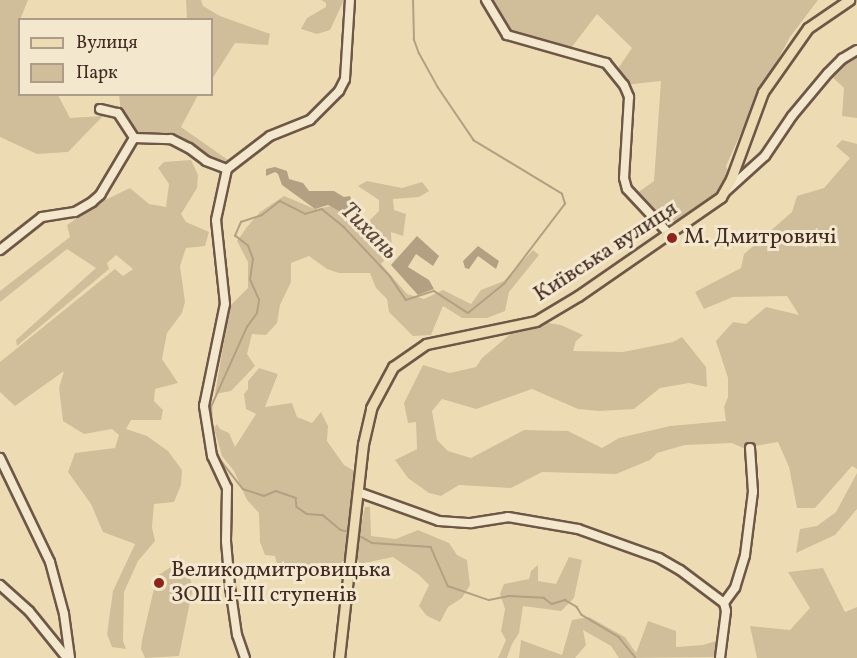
<!DOCTYPE html>
<meta charset="utf-8">
<style>
body{margin:0}
#map{position:relative;width:857px;height:658px;overflow:hidden;background:#eddcb3;font-family:Vollkorn,serif}
div>[style]{position:absolute}
.green>*{inset:0;background:#d0be9b}
.water>*{inset:0;background:#b3a082}
.stream>*{height:1.5px;margin:-0.75px;padding:0 0.75px;transform-origin:0.75px;border-radius:0.75px;background:#b3a082}
.roads{filter:drop-shadow(2px 0 #6e5747) drop-shadow(-2px 0 #6e5747) drop-shadow(0 2px #6e5747) drop-shadow(0 -2px #6e5747)}
.minor>*{height:8px;margin:-4px;padding:0 4px;transform-origin:4px;border-radius:4px;background:#f3e8ce}
.major>*{height:9px;margin:-4.5px;padding:0 4.5px;transform-origin:4.5px;border-radius:4.5px;background:#eddcb3}
.dots>*{width:16px;height:16px;translate:-50% -50%;box-sizing:border-box;border:3px solid #f3e8ce;border-radius:50%}
span{translate:-50% -50%;white-space:nowrap;text-align:center;line-height:1.15;-webkit-text-stroke:6px #f3e8ce;paint-order:stroke}
.poi-label{font-size:22px;color:#432b23}
.left{translate:0 -50%;text-align:left}
.street-label{font-size:22px;color:#432b23}
.water-label{font-size:24px;color:#5f483b;font-style:italic}
.legend{position:absolute;left:18px;top:18px;width:195px;height:78px;box-sizing:border-box;background:#f3e8ce;border:2px solid #ad9c8a;margin:0;padding:8px 10px;list-style:none;font-size:18px;color:#432b23}
.legend li{display:flex;align-items:center;gap:12px;height:30px}
.legend b{width:30px;border:2px solid #ad9c8a}
</style>
<div id="map">
<div class="green">
<i style="clip-path:polygon(0 0,28px 0,20px 20px,20px 94px,58px 95px,70px 118px,103px 116px,68px 152px,37px 154px,0 137px)"></i>
<i style="clip-path:polygon(186px 0,201px 0,203px 6px,220px 16px,270px 34px,268px 45px,235px 43px,212px 79px,212px 20px,187px 19px)"></i>
<i style="clip-path:polygon(321px 0,344px 0,330px 30px,317px 34px,301px 29px,307px 18px,326px 7px,326px 3px)"></i>
<i style="clip-path:polygon(486px 0,818px 0,790px 37px,752px 108px,726px 166px,731px 179px,721px 197px,669px 234px,633px 196px,654px 181px,661px 81px,624px 85px,615px 73px,632px 48px,597px 14px,568px 52px,507px 35px)"></i>
<i style="clip-path:polygon(857px 50px,857px 118px,842px 116px,844px 88px,828px 73px)"></i>
<i style="clip-path:polygon(119px 95px,198px 95px,181px 127px,228px 160px,224px 164px,195px 159px,190px 146px,140px 137px,133px 132px,121px 112px)"></i>
<i style="clip-path:polygon(842px 140px,857px 144px,857px 469px,852px 466px,815px 508px,797px 508px,789px 467px,778px 442px,743px 448px,732px 443px,685px 445px,657px 453px,650px 460px,616px 474px,542px 472px,511px 488px,459px 485px,441px 496px,429px 493px,408px 478px,395px 460px,417px 449px,416px 422px,408px 423px,404px 403px,423px 365px,450px 373px,476px 367px,482px 358px,522px 324px,536px 321px,561px 325px,583px 335px,576px 341px,573px 351px,623px 352px,673px 342px,682px 337px,706px 367px,707px 387px,689px 383px,660px 388px,634px 409px,599px 411px,578px 409px,532px 389px,476px 409px,442px 399px,432px 411px,437px 440px,448px 451px,471px 458px,524px 430px,568px 431px,602px 448px,619px 438px,670px 426px,726px 421px,724px 407px,728px 397px,728px 378px,716px 341px,733px 322px,746px 324px,766px 307px,799px 315px,787px 296px,733px 297px,704px 309px,695px 292px,741px 268px,744px 254px,792px 212px,797px 196px,824px 188px,850px 158px,836px 146px)"></i>
<i style="clip-path:polygon(191px 160px,198px 175px,197px 188px,181px 214px,186px 222px,209px 232px,205px 246px,186px 248px,180px 266px,185px 302px,182px 313px,167px 333px,162px 359px,178px 383px,155px 389px,154px 401px,163px 410px,161px 420px,131px 420px,126px 429px,147px 436px,168px 451px,182px 470px,181px 485px,174px 502px,154px 504px,152px 527px,155px 541px,138px 561px,124px 592px,123px 641px,126px 649px,112px 647px,107px 634px,113px 591px,135px 544px,103px 532px,91px 504px,68px 472px,75px 453px,115px 448px,119px 435px,112px 429px,84px 434px,63px 421px,59px 388px,64px 371px,15px 406px,0 392px,0 362px,115px 269px,123px 276px,133px 269px,116px 255px,107px 263px,109px 269px,17px 346px,16px 340px,96px 268px,67px 249px,0 302px,0 291px,70px 237px,67px 225px,99px 203px,130px 188px,149px 204px,166px 207px,169px 184px,158px 168px,164px 162px)"></i>
<i style="clip-path:polygon(367px 181px,402px 188px,422px 182px,429px 191px,419px 197px,393px 199px,394px 210px,406px 214px,403px 236px,391px 232px,392px 252px,381px 264px,407px 294px,424px 299px,443px 290px,471px 304px,481px 290px,504px 281px,533px 250px,539px 255px,509px 292px,505px 311px,487px 318px,462px 318px,443px 306px,431px 335px,413px 336px,389px 312px,387px 299px,376px 288px,370px 273px,339px 273px,327px 269px,309px 256px,291px 263px,291px 282px,280px 305px,277px 323px,266px 335px,252px 334px,247px 354px,255px 366px,231px 391px,215px 394px,230px 306px,248px 288px,248px 262px,237px 241px,247px 227px,260px 212px,284px 196px,315px 209px,332px 206px,366px 224px,379px 211px,379px 200px,358px 186px)"></i>
<i style="clip-path:polygon(259px 368px,278px 374px,265px 407px,292px 403px,297px 417px,312px 423px,321px 412px,328px 426px,327px 441px,344px 465px,356px 472px,344px 569px,329px 572px,317px 566px,297px 578px,278px 568px,275px 556px,265px 555px,260px 542px,259px 513px,247px 500px,234px 471px,222px 456px,214px 428px,217px 424px,220px 429px,229px 433px,235px 447px,256px 414px,246px 409px,244px 394px,248px 389px,248px 381px)"></i>
<i style="clip-path:polygon(857px 473px,857px 509px,835px 535px,796px 553px,800px 529px,817px 526px,836px 512px)"></i>
<i style="clip-path:polygon(365px 507px,370px 507px,371px 536px,396px 539px,418px 530px,449px 543px,457px 555px,467px 560px,470px 585px,462px 598px,448px 607px,440px 622px,427px 616px,419px 606px,429px 585px,419px 575px,393px 557px,360px 564px,355px 555px)"></i>
<i style="clip-path:polygon(569px 557px,582px 560px,574px 598px,561px 611px,523px 606px,519px 633px,512px 644px,507px 658px,498px 658px,506px 640px,501px 631px,505px 609px,500px 594px,504px 584px,529px 579px,531px 571px,538px 565px,538px 581px,556px 584px)"></i>
<i style="clip-path:polygon(171px 567px,181px 569px,189px 576px,193px 587px,179px 656px,145px 658px,141px 649px,142px 640px,157px 576px)"></i>
<i style="clip-path:polygon(823px 568px,845px 612px,857px 607px,857px 658px,757px 658px,750px 626px,790px 630px,810px 608px,788px 572px)"></i>
<i style="clip-path:polygon(589px 617px,625px 637px,636px 653px,648px 621px,676px 631px,676px 647px,703px 645px,716px 641px,715px 657px,619px 658px,611px 646px,583px 630px,586px 645px,575px 658px,519px 658px,521px 640px,562px 655px,572px 620px)"></i>
</div>
<div class="water">
<i style="clip-path:polygon(275px 167px,287px 171px,289px 179px,303px 183px,309px 191px,334px 191px,344px 197px,350px 196px,353px 207px,343px 213px,328px 205px,315px 209px,282px 185px,278px 174px,275px 172px,266px 176px,266px 169px)"></i>
<i style="clip-path:polygon(417px 236px,439px 256px,433px 266px,416px 254px,409px 265px,408px 267px,429px 280px,434px 289px,418px 295px,391px 265px)"></i>
<i style="clip-path:polygon(478px 246px,499px 261px,496px 269px,478px 256px,469px 269px,465px 268px,463px 261px)"></i>
</div>
<div class="stream">
<i style="left:212px;top:432px;width:25px;rotate:-92deg"></i>
<i style="left:211px;top:407px;width:88px;rotate:-65.8deg"></i>
<i style="left:247px;top:327px;width:17px;rotate:-54deg"></i>
<i style="left:257px;top:313px;width:13px;rotate:-81deg"></i>
<i style="left:259px;top:300px;width:22px;rotate:-114deg"></i>
<i style="left:250px;top:280px;width:21px;rotate:-82deg"></i>
<i style="left:253px;top:259px;width:14px;rotate:-111deg"></i>
<i style="left:248px;top:246px;width:16px;rotate:-142deg"></i>
<i style="left:235px;top:236px;width:15px;rotate:-67deg"></i>
<i style="left:241px;top:222px;width:22px;rotate:-18deg"></i>
<i style="left:262px;top:215px;width:23px;rotate:-38deg"></i>
<i style="left:280px;top:201px;width:28px;rotate:27deg"></i>
<i style="left:305px;top:214px;width:18px;rotate:-16deg"></i>
<i style="left:322px;top:209px;width:28px;rotate:39deg"></i>
<i style="left:344px;top:227px;width:67px;rotate:46.8deg"></i>
<i style="left:390px;top:276px;width:29px;rotate:56deg"></i>
<i style="left:406px;top:300px;width:29px;rotate:-18deg"></i>
<i style="left:434px;top:291px;width:40px;rotate:32.9deg"></i>
<i style="left:468px;top:313px;width:46px;rotate:-38.9deg"></i>
<i style="left:504px;top:284px;width:101px;rotate:-52.7deg"></i>
<i style="left:565px;top:204px;width:10px;rotate:-107deg"></i>
<i style="left:562px;top:194px;width:103px;rotate:-148.9deg"></i>
<i style="left:474px;top:141px;width:64px;rotate:-124.2deg"></i>
<i style="left:438px;top:88px;width:39px;rotate:-119deg"></i>
<i style="left:419px;top:54px;width:15px;rotate:-110deg"></i>
<i style="left:414px;top:40px;width:40px;rotate:-91.4deg"></i>
<i style="left:213px;top:443px;width:16px;rotate:68deg"></i>
<i style="left:219px;top:458px;width:39px;rotate:52deg"></i>
<i style="left:243px;top:489px;width:22px;rotate:18deg"></i>
<i style="left:264px;top:496px;width:13px;rotate:-23deg"></i>
<i style="left:276px;top:491px;width:21px;rotate:19deg"></i>
<i style="left:296px;top:498px;width:9px;rotate:84deg"></i>
<i style="left:297px;top:507px;width:12px;rotate:35deg"></i>
<i style="left:307px;top:514px;width:16px;rotate:4deg"></i>
<i style="left:323px;top:515px;width:23px;rotate:40deg"></i>
<i style="left:341px;top:530px;width:9px;rotate:13deg"></i>
<i style="left:356px;top:534px;width:18px;rotate:29deg"></i>
<i style="left:372px;top:543px;width:59px;rotate:3.9deg"></i>
<i style="left:431px;top:547px;width:43px;rotate:66.4deg"></i>
<i style="left:448px;top:586px;width:43px;rotate:18.9deg"></i>
<i style="left:489px;top:600px;width:20px;rotate:-11deg"></i>
<i style="left:509px;top:596px;width:35px;rotate:3deg"></i>
<i style="left:544px;top:598px;width:10px;rotate:37deg"></i>
<i style="left:552px;top:604px;width:14px;rotate:-17deg"></i>
<i style="left:565px;top:600px;width:14px;rotate:30deg"></i>
<i style="left:577px;top:607px;width:9px;rotate:58deg"></i>
<i style="left:582px;top:615px;width:43px;rotate:30.7deg"></i>
<i style="left:619px;top:637px;width:27px;rotate:51deg"></i>
</div>
<div class="roads">
<div class="minor">
<i style="left:486px;top:0;width:41px;rotate:59deg"></i>
<i style="left:507px;top:35px;width:103px;rotate:15.8deg"></i>
<i style="left:606px;top:63px;width:28px;rotate:51deg"></i>
<i style="left:624px;top:85px;width:13px;rotate:67deg"></i>
<i style="left:629px;top:97px;width:81px;rotate:93.5deg"></i>
<i style="left:624px;top:178px;width:11px;rotate:75deg"></i>
<i style="left:627px;top:189px;width:62px;rotate:47deg"></i>
<i style="left:100px;top:109px;width:18px;rotate:13deg"></i>
<i style="left:118px;top:113px;width:30px;rotate:57deg"></i>
<i style="left:724px;top:193px;width:55px;rotate:-42.1deg"></i>
<i style="left:765px;top:156px;width:48px;rotate:-56deg"></i>
<i style="left:792px;top:116px;width:56px;rotate:-50.1deg"></i>
<i style="left:828px;top:73px;width:20px;rotate:-45deg"></i>
<i style="left:842px;top:59px;width:17px;rotate:-31deg"></i>
<i style="left:0;top:250px;width:53px;rotate:-38.2deg"></i>
<i style="left:42px;top:217px;width:33px;rotate:-9deg"></i>
<i style="left:75px;top:212px;width:20px;rotate:-30deg"></i>
<i style="left:92px;top:202px;width:11px;rotate:-41deg"></i>
<i style="left:100px;top:195px;width:66px;rotate:-59.2deg"></i>
<i style="left:134px;top:138px;width:37px;rotate:2deg"></i>
<i style="left:171px;top:139px;width:20px;rotate:27deg"></i>
<i style="left:189px;top:148px;width:21px;rotate:37deg"></i>
<i style="left:206px;top:161px;width:22px;rotate:21deg"></i>
<i style="left:0;top:458px;width:115px;rotate:64.3deg"></i>
<i style="left:50px;top:562px;width:54px;rotate:74.9deg"></i>
<i style="left:64px;top:614px;width:44px;rotate:82.2deg"></i>
<i style="left:358px;top:492px;width:86px;rotate:19.7deg"></i>
<i style="left:439px;top:521px;width:32px;rotate:4deg"></i>
<i style="left:471px;top:523px;width:37px;rotate:-9deg"></i>
<i style="left:508px;top:517px;width:71px;rotate:9.7deg"></i>
<i style="left:578px;top:529px;width:86px;rotate:19.7deg"></i>
<i style="left:659px;top:558px;width:24px;rotate:30deg"></i>
<i style="left:680px;top:570px;width:55px;rotate:36.9deg"></i>
<i style="left:724px;top:603px;width:8px;rotate:76deg"></i>
<i style="left:726px;top:611px;width:47px;rotate:97.3deg"></i>
<i style="left:0;top:585px;width:39px;rotate:42deg"></i>
<i style="left:29px;top:611px;width:60px;rotate:51deg"></i>
<i style="left:724px;top:603px;width:19px;rotate:-54deg"></i>
<i style="left:735px;top:588px;width:34px;rotate:-73deg"></i>
<i style="left:745px;top:555px;width:64px;rotate:-82.8deg"></i>
<i style="left:753px;top:492px;width:44px;rotate:-93.9deg"></i>
<i style="left:245px;top:658px;width:24px;rotate:-109deg"></i>
<i style="left:237px;top:635px;width:49px;rotate:-98.3deg"></i>
<i style="left:230px;top:587px;width:46px;rotate:-95deg"></i>
<i style="left:226px;top:541px;width:53px;rotate:-88.9deg"></i>
<i style="left:227px;top:488px;width:35px;rotate:-115deg"></i>
<i style="left:212px;top:456px;width:51px;rotate:-99.1deg"></i>
<i style="left:204px;top:406px;width:104px;rotate:-78.4deg"></i>
<i style="left:225px;top:304px;width:84px;rotate:-96.1deg"></i>
<i style="left:216px;top:220px;width:52px;rotate:-77.8deg"></i>
<i style="left:227px;top:169px;width:54px;rotate:-37.5deg"></i>
<i style="left:270px;top:136px;width:43px;rotate:-21.8deg"></i>
<i style="left:310px;top:120px;width:41px;rotate:-45deg"></i>
<i style="left:339px;top:91px;width:13px;rotate:-63deg"></i>
<i style="left:345px;top:79px;width:79px;rotate:-86.4deg"></i>
</div>
<div class="major">
<i style="left:339px;top:658px;width:215px;rotate:-83.6deg"></i>
<i style="left:363px;top:444px;width:37px;rotate:-77deg"></i>
<i style="left:371px;top:408px;width:47px;rotate:-61.8deg"></i>
<i style="left:393px;top:367px;width:40px;rotate:-34.9deg"></i>
<i style="left:426px;top:344px;width:112px;rotate:-11.8deg"></i>
<i style="left:536px;top:321px;width:49px;rotate:-30.8deg"></i>
<i style="left:578px;top:296px;width:174px;rotate:-34.7deg"></i>
<i style="left:721px;top:197px;width:21px;rotate:-61deg"></i>
<i style="left:731px;top:179px;width:93px;rotate:-69.8deg"></i>
<i style="left:763px;top:92px;width:78px;rotate:-54.9deg"></i>
<i style="left:808px;top:28px;width:50px;rotate:-34.3deg"></i>
</div>
</div>
<div class="dots">
<i style="left:672px;top:238px;background:#8f2418"></i>
<i style="left:159px;top:583px;background:#8f2418"></i>
</div>
<div class="poi-label">
<span class="left" style="left:684px;top:238px">М. Дмитровичі</span>
<span class="left" style="left:171px;top:583px">Великодмитровицька<br>ЗОШ І-ІІІ ступенів</span>
</div>
<div class="street-label">
<span style="left:606px;top:252px;rotate:-33deg">Київська вулиця</span>
</div>
<div class="water-label">
<span style="left:368px;top:232px;rotate:45deg">Тихань</span>
</div>
<ul class="legend">
<li><b style="height:8px;background:#eddcb3"></b>Вулиця</li>
<li><b style="height:16px;background:#d0be9b"></b>Парк</li>
</ul>
</div>
